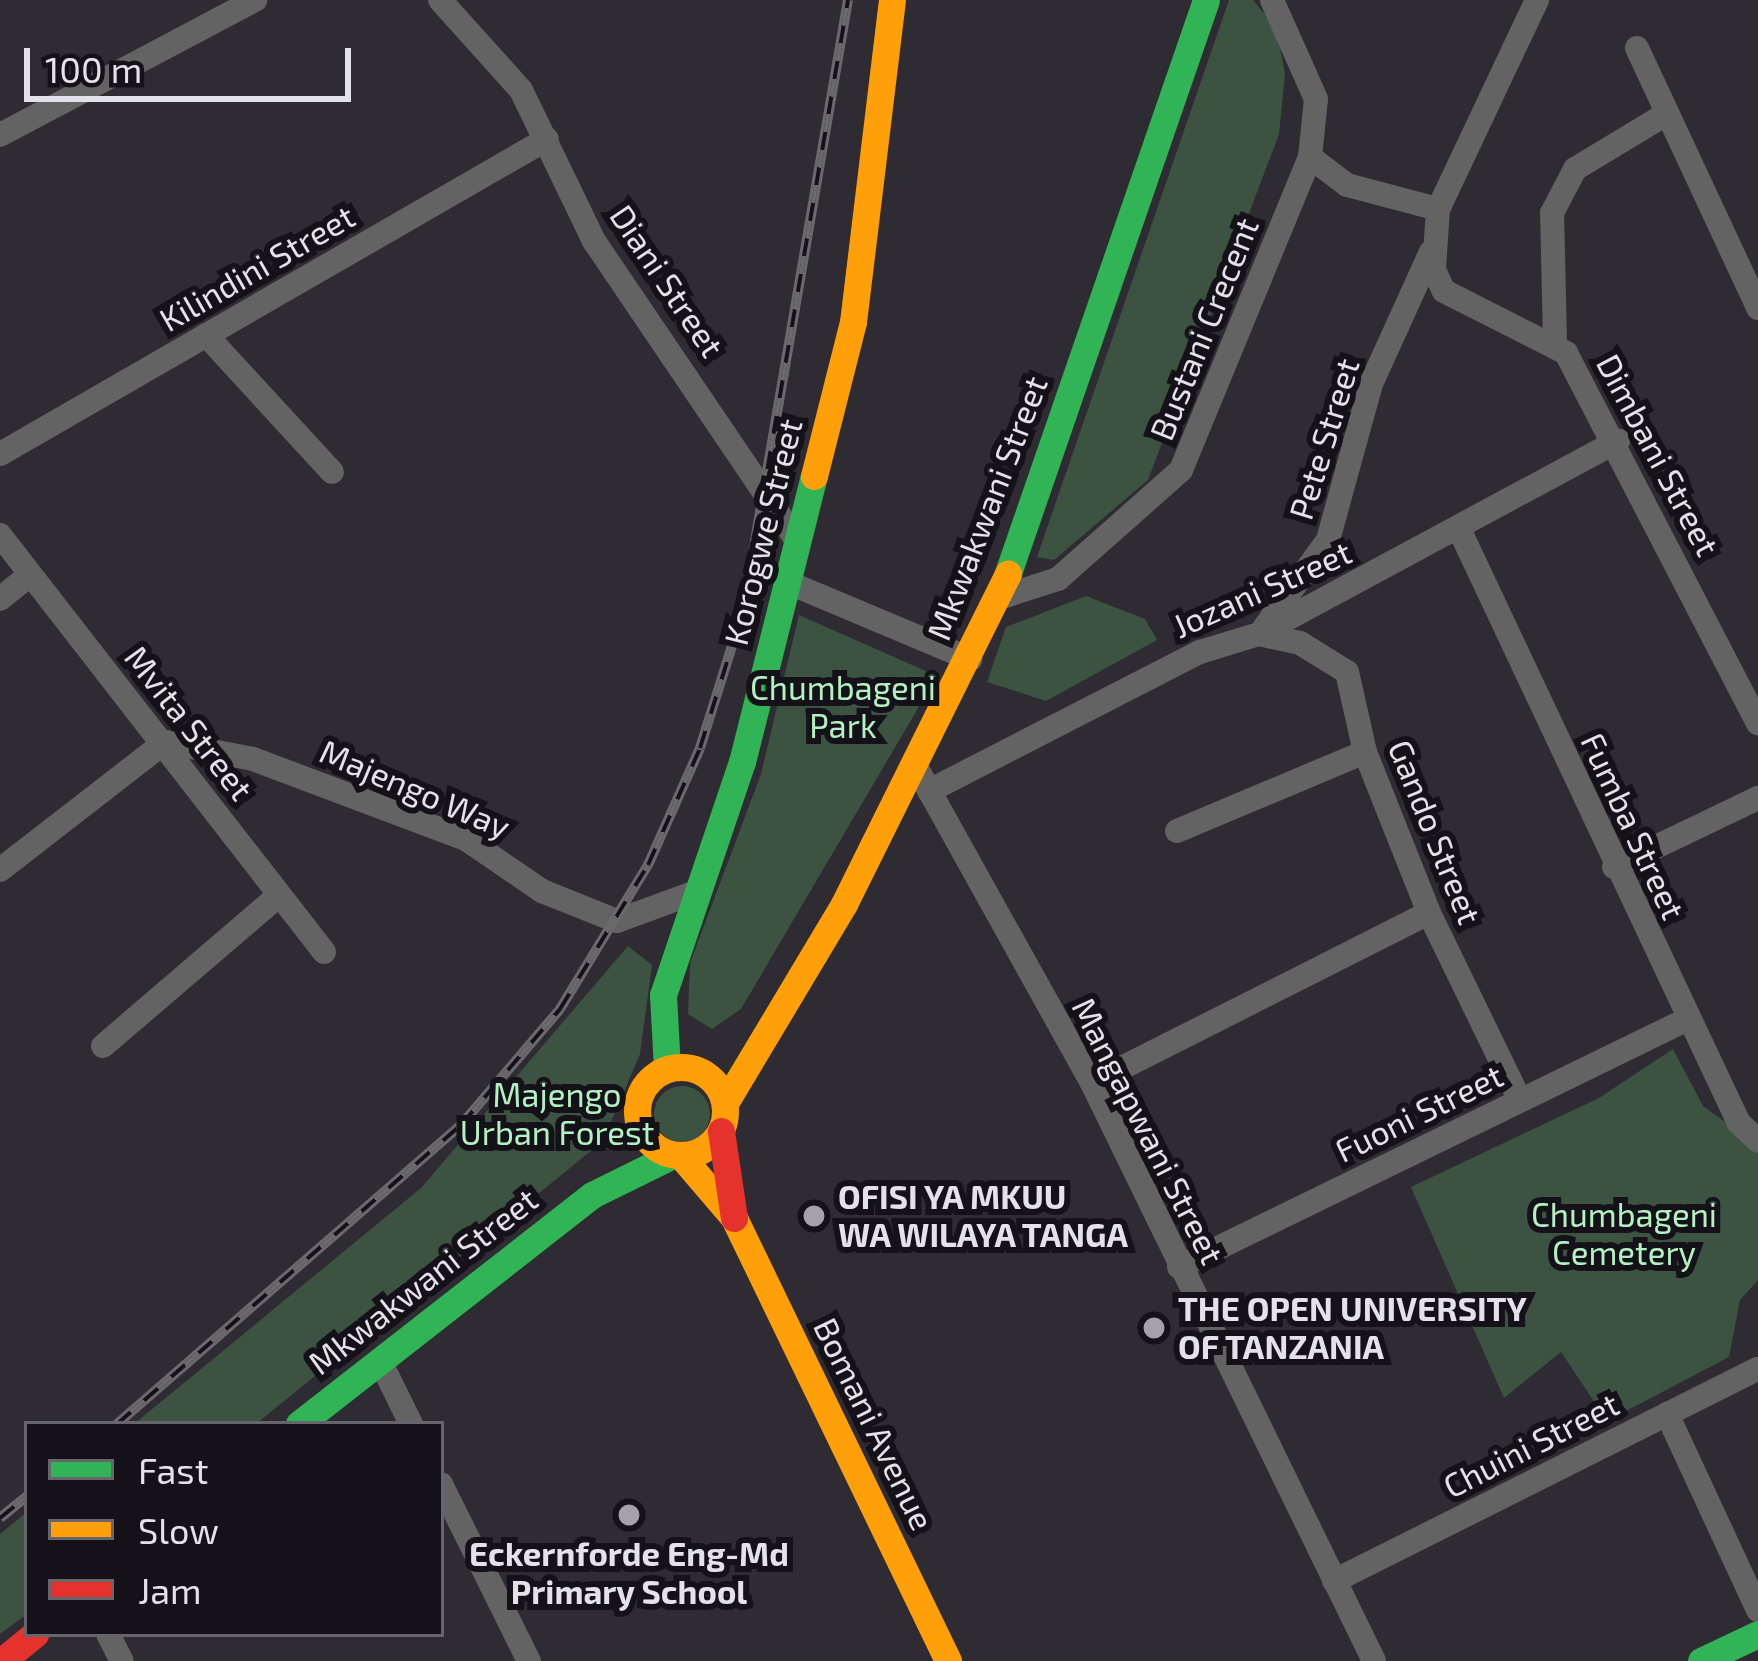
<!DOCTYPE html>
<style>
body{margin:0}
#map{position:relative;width:1758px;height:1661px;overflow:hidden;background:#2e2b32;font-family:"Exo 2",sans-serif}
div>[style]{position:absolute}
.green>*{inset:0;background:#3c5342}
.round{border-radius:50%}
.street>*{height:24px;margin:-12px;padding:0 12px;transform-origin:12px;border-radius:12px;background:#626362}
.fast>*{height:27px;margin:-13.5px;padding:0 13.5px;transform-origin:13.5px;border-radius:13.5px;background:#30b455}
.slow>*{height:27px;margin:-13.5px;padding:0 13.5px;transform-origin:13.5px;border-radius:13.5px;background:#ff9f0a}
.slow>.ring{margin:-13.5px;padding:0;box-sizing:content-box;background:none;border:27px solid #ff9f0a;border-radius:50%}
.jam>*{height:27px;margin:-13.5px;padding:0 13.5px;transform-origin:13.5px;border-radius:13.5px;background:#e5322d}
.rail>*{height:10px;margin-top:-5px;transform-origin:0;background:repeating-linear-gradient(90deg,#141218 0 18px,#6a696c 0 36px);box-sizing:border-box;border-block:3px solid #6a696c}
.dots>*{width:33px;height:33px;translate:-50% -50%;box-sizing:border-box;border:6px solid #141218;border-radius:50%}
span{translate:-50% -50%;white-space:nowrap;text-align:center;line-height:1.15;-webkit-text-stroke:12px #141218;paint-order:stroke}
.street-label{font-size:33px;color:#e3e1e9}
.park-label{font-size:33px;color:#b3f1c3}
.poi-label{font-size:33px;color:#e3e1e9;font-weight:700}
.left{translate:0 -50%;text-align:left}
.legend{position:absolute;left:24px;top:1421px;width:420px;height:216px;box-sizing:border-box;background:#141218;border:3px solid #67656c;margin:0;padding:15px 21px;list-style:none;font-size:36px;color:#e3e1e9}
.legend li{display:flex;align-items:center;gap:24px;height:60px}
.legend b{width:60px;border:3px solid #67656c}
.scale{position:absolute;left:24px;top:48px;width:327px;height:54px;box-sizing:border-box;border:6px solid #e3e1e9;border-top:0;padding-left:15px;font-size:36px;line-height:42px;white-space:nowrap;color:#e3e1e9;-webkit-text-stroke:9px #141218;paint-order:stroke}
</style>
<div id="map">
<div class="green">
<i style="clip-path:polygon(1229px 0,1253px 0,1276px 28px,1285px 73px,1279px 134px,1148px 480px,1054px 560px,1037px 557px)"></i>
<i style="clip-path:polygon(1086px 596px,1145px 619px,1157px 640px,1046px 701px,987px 682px,1006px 627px)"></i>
<i style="clip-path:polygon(799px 615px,937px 676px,741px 1009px,712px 1029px,688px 1014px,690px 963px,761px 774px)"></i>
<i style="clip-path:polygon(628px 946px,652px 965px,640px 1054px,603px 1141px,256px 1424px,134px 1424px,421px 1188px)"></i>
<i style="clip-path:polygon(1673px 1049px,1703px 1106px,1758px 1146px,1758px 1280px,1740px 1300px,1729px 1357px,1607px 1421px,1561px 1352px,1504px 1398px,1411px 1187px,1599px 1098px)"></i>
<i class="round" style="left:654px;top:1086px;width:56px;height:56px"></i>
<i style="clip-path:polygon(27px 1512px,27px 1614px,0 1634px,0 1534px)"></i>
</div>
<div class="street">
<i style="left:440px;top:0;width:121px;rotate:48deg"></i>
<i style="left:521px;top:90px;width:168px;rotate:64.2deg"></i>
<i style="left:594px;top:241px;width:364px;rotate:55.9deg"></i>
<i style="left:1537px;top:0;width:231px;rotate:115.3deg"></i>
<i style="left:1438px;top:209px;width:61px;rotate:93.8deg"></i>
<i style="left:1434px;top:270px;width:23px;rotate:65deg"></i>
<i style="left:1444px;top:291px;width:137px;rotate:26.9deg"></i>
<i style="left:1566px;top:353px;width:417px;rotate:62.6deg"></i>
<i style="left:1637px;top:48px;width:287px;rotate:65deg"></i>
<i style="left:0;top:135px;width:289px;rotate:-27.9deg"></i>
<i style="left:1310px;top:157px;width:46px;rotate:37.1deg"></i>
<i style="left:1347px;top:185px;width:94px;rotate:14.8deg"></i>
<i style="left:206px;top:335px;width:186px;rotate:47.4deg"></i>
<i style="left:1555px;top:342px;width:129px;rotate:-91.3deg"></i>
<i style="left:1552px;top:213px;width:50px;rotate:-62.4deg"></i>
<i style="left:1575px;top:169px;width:103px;rotate:-31.1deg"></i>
<i style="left:0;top:454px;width:631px;rotate:-29.94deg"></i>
<i style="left:1460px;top:531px;width:654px;rotate:64.77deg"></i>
<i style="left:1739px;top:1123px;width:26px;rotate:43deg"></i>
<i style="left:0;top:535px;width:528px;rotate:52.15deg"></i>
<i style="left:787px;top:582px;width:199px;rotate:22.8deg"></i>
<i style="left:999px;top:598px;width:62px;rotate:-17.9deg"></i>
<i style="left:1058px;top:579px;width:164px;rotate:-41.5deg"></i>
<i style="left:1181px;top:470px;width:339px;rotate:-67.6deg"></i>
<i style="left:1310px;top:157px;width:58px;rotate:-84.1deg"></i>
<i style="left:1316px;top:99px;width:108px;rotate:-114deg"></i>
<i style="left:0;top:599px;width:38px;rotate:-39deg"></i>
<i style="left:1264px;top:628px;width:109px;rotate:-54deg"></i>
<i style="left:1328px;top:540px;width:162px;rotate:-74.6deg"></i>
<i style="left:1371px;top:384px;width:145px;rotate:-65.6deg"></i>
<i style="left:1259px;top:634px;width:42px;rotate:12.4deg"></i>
<i style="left:1300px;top:643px;width:55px;rotate:31.7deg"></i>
<i style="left:1347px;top:672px;width:82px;rotate:77.3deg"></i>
<i style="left:1365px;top:752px;width:173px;rotate:68.3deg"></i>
<i style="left:1429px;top:913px;width:208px;rotate:64.1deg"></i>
<i style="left:915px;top:765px;width:364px;rotate:60.9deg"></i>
<i style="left:1092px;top:1083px;width:643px;rotate:63.99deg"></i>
<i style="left:929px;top:791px;width:305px;rotate:-27.2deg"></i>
<i style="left:1200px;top:652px;width:62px;rotate:-17deg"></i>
<i style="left:1259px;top:634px;width:408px;rotate:-28.3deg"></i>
<i style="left:1177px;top:831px;width:204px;rotate:-22.8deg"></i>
<i style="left:1614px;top:867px;width:160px;rotate:-25.6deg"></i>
<i style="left:0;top:870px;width:209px;rotate:-37.8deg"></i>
<i style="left:165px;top:742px;width:90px;rotate:10.9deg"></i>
<i style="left:253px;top:759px;width:228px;rotate:20.6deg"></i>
<i style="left:466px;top:839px;width:92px;rotate:34.4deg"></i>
<i style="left:542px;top:891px;width:81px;rotate:21.8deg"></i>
<i style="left:617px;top:921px;width:84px;rotate:-20.2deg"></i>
<i style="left:103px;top:1046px;width:230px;rotate:-40.6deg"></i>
<i style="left:1092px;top:1083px;width:377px;rotate:-26.8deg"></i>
<i style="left:1179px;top:1267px;width:566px;rotate:-25.98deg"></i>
<i style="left:380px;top:1361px;width:70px;rotate:63.8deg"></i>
<i style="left:1667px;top:1414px;width:216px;rotate:65.1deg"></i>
<i style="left:441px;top:1484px;width:198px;rotate:63.6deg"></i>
<i style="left:1334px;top:1581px;width:474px;rotate:-26.6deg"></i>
<i style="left:108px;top:1634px;width:30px;rotate:63deg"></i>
</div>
<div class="fast">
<i style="left:1008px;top:573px;width:606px;rotate:-70.94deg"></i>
<i style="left:667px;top:1069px;width:74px;rotate:-93.1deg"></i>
<i style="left:663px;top:995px;width:246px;rotate:-71.3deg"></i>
<i style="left:742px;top:762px;width:295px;rotate:-75.9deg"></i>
<i style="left:299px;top:1424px;width:372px;rotate:-38deg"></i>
<i style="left:592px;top:1195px;width:90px;rotate:-26.3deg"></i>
<i style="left:1701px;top:1661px;width:63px;rotate:-25.3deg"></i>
</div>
<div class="slow">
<i style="left:814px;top:476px;width:159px;rotate:-75.8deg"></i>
<i style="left:853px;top:322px;width:324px;rotate:-83.1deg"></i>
<i class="ring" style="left:637px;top:1067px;width:61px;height:61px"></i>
<i style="left:725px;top:1103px;width:232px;rotate:-59.1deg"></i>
<i style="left:844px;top:904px;width:369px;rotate:-63.6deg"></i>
<i style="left:681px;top:1156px;width:82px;rotate:49.5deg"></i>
<i style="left:734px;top:1218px;width:492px;rotate:64.2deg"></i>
</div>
<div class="jam">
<i style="left:721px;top:1131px;width:88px;rotate:81.5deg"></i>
<i style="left:2px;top:1661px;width:43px;rotate:-39.3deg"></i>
</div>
<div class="rail">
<i style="left:117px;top:1424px;width:456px;rotate:-41deg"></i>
<i style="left:461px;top:1125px;width:153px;rotate:-49.5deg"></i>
<i style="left:560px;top:1009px;width:169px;rotate:-58.6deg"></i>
<i style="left:648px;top:865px;width:128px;rotate:-66deg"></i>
<i style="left:700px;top:748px;width:144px;rotate:-72.6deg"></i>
<i style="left:743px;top:611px;width:620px;rotate:-80.25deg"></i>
<i style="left:0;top:1518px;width:35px;rotate:-39deg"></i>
</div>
<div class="dots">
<i style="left:814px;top:1216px;background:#a4a1a9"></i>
<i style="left:1154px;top:1328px;background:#a4a1a9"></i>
<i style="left:629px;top:1515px;background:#a4a1a9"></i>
</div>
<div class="street-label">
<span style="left:257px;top:268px;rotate:-30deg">Kilindini Street</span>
<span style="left:667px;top:281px;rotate:56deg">Diani Street</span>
<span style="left:1204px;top:329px;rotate:-68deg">Bustani Crecent</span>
<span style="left:1324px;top:439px;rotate:-73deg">Pete Street</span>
<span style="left:1658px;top:455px;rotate:62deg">Dimbani Street</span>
<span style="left:987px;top:508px;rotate:-69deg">Mkwakwani Street</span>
<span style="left:763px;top:532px;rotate:-76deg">Korogwe Street</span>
<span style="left:1262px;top:589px;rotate:-24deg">Jozani Street</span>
<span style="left:189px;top:723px;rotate:52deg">Mvita Street</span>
<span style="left:415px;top:789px;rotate:23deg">Majengo Way</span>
<span style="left:1633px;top:826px;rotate:65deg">Fumba Street</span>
<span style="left:1435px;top:832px;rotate:68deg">Gando Street</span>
<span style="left:1419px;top:1113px;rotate:-26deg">Fuoni Street</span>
<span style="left:1148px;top:1131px;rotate:63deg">Mangapwani Street</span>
<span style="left:423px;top:1281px;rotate:-38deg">Mkwakwani Street</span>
<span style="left:874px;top:1424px;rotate:64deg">Bomani Avenue</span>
<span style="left:1531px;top:1445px;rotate:-27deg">Chuini Street</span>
</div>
<div class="park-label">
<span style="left:843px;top:707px">Chumbageni<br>Park</span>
<span style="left:557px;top:1114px">Majengo<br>Urban Forest</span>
<span style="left:1624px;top:1234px">Chumbageni<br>Cemetery</span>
</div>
<div class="poi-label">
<span class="left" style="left:838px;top:1216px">OFISI YA MKUU<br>WA WILAYA TANGA</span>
<span class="left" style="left:1178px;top:1328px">THE OPEN UNIVERSITY<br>OF TANZANIA</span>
<span style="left:629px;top:1573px">Eckernforde Eng-Md<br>Primary School</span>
</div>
<ul class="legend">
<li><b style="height:15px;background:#30b455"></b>Fast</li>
<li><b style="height:15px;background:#ff9f0a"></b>Slow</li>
<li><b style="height:15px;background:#e5322d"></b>Jam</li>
</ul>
<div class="scale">100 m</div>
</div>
